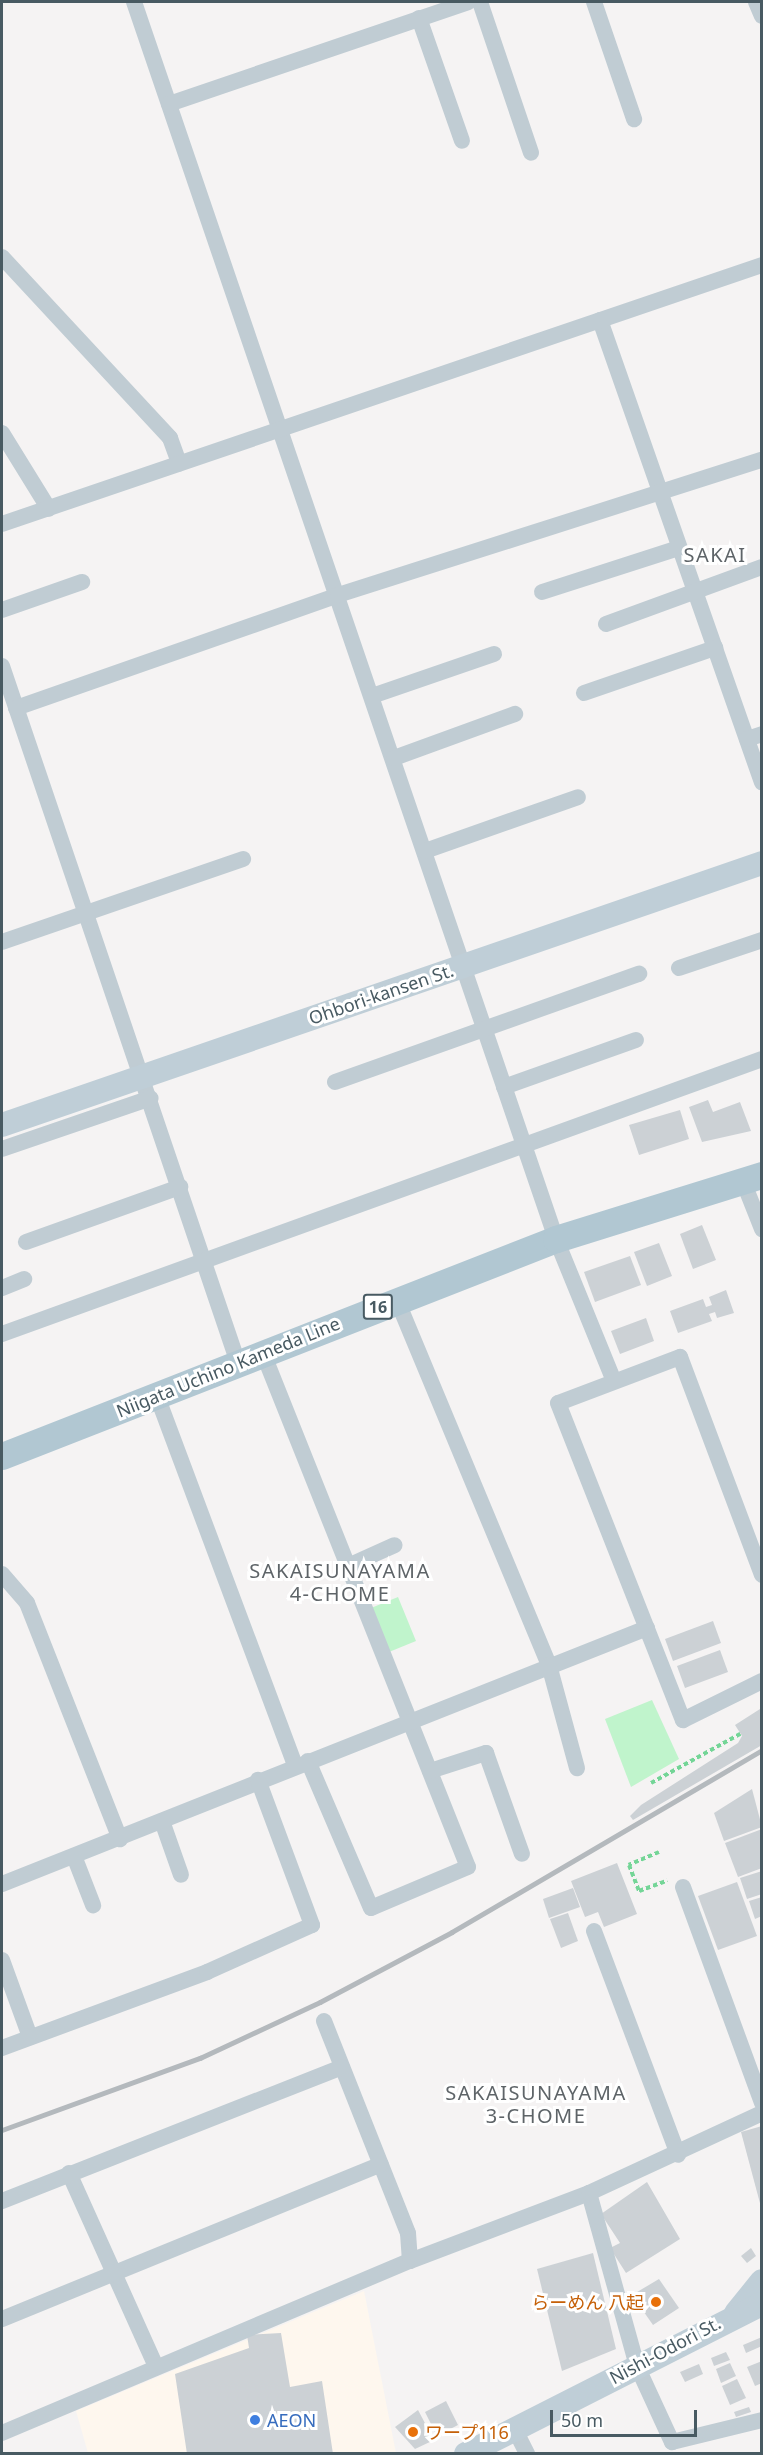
<!DOCTYPE html>
<meta charset="utf-8">
<style>
body{margin:0}
#map{position:relative;width:763px;height:2455px;overflow:hidden;background:#f5f3f3;font-family:"Noto Sans","Noto Sans JP",sans-serif}
div>[style]{position:absolute}
.commercial>*{inset:0;background:#fef7ee}
.green>*{inset:0;background:#c0f4cc}
.building>*{inset:0;background:#ccd1d5}
.path>*{height:4px;margin-top:-2px;transform-origin:0;background:repeating-linear-gradient(90deg,#74d597 0 4.5px,transparent 0 7.5px)}
.street>*{height:16px;margin:-8px;padding:0 8px;transform-origin:8px;border-radius:8px;background:#c0ccd3}
.secondary>*{height:24px;margin:-12px;padding:0 12px;transform-origin:12px;border-radius:12px;background:#bfced7}
.primary>*{height:27px;margin:-13.5px;padding:0 13.5px;transform-origin:13.5px;border-radius:13.5px;background:#b1c7d2}
.rail>*{height:4.5px;margin:-2.25px;padding:0 2.25px;transform-origin:2.25px;border-radius:2.25px;background:#b4b9bd}
.dots>*{width:16px;height:16px;translate:-50% -50%;box-sizing:border-box;border:3px solid #fff;border-radius:50%}
span{translate:-50% -50%;white-space:nowrap;text-align:center;line-height:1.15;-webkit-text-stroke:6px #fff;paint-order:stroke}
.shield-label span{padding:2px 4px;background:#fff;border:2px solid;border-radius:4px;-webkit-text-stroke-width:0}
.shield-label{font-size:16px;color:#485a62;font-weight:700}
.street-label{font-size:18px;color:#485a62}
.food-label{font-size:18px;color:#c56008}
.right{translate:-100% -50%;text-align:right}
.left{translate:0 -50%;text-align:left}
.shop-label{font-size:18px;color:#366cbe}
.neighbourhood-label{font-size:20px;color:#5e6468;letter-spacing:1.5px}
.frame{position:absolute;inset:0;border:3px solid #485a62;pointer-events:none}
.scale{position:absolute;left:550px;top:2410px;width:147px;height:27px;box-sizing:border-box;border:3px solid #485a62;border-top:0;padding-left:8px;font-size:18px;line-height:21px;white-space:nowrap;color:#485a62;-webkit-text-stroke:4px #fff;paint-order:stroke}
</style>
<div id="map">
<div class="commercial">
<i style="clip-path:polygon(364px 2291px,396px 2453px,88px 2453px,76px 2411px)"></i>
</div>
<div class="green">
<i style="clip-path:polygon(398px 1597px,416px 1641px,389px 1652px,371px 1608px)"></i>
<i style="clip-path:polygon(652px 1700px,679px 1759px,631px 1787px,605px 1719px)"></i>
</div>
<div class="building">
<i style="clip-path:polygon(708px 1100px,713px 1112px,740px 1102px,751px 1131px,702px 1142px,689px 1107px)"></i>
<i style="clip-path:polygon(680px 1110px,689px 1139px,639px 1155px,629px 1125px)"></i>
<i style="clip-path:polygon(702px 1225px,716px 1260px,693px 1269px,680px 1234px)"></i>
<i style="clip-path:polygon(659px 1243px,672px 1276px,647px 1286px,634px 1252px)"></i>
<i style="clip-path:polygon(630px 1256px,641px 1285px,595px 1302px,584px 1272px)"></i>
<i style="clip-path:polygon(726px 1290px,734px 1313px,717px 1318px,715px 1312px,709px 1314px,712px 1321px,678px 1333px,670px 1311px,703px 1299px,706px 1307px,712px 1305px,709px 1297px)"></i>
<i style="clip-path:polygon(646px 1318px,654px 1341px,620px 1354px,611px 1331px)"></i>
<i style="clip-path:polygon(713px 1621px,721px 1643px,673px 1661px,665px 1639px)"></i>
<i style="clip-path:polygon(720px 1650px,728px 1672px,685px 1688px,677px 1666px)"></i>
<i style="clip-path:polygon(760px 1709px,762px 1745px,633px 1820px,630px 1816px,641px 1805px,738px 1743px,742px 1736px,735px 1725px)"></i>
<i style="clip-path:polygon(752px 1789px,762px 1827px,724px 1841px,714px 1813px)"></i>
<i style="clip-path:polygon(762px 1829px,762px 1868px,738px 1877px,725px 1843px)"></i>
<i style="clip-path:polygon(617px 1863px,637px 1914px,604px 1927px,598px 1912px,585px 1917px,571px 1881px)"></i>
<i style="clip-path:polygon(762px 1871px,762px 1894px,747px 1899px,740px 1878px)"></i>
<i style="clip-path:polygon(737px 1882px,757px 1936px,718px 1950px,698px 1896px)"></i>
<i style="clip-path:polygon(573px 1888px,580px 1907px,549px 1918px,543px 1899px)"></i>
<i style="clip-path:polygon(762px 1897px,762px 1916px,755px 1919px,749px 1901px)"></i>
<i style="clip-path:polygon(568px 1913px,578px 1941px,561px 1948px,550px 1919px)"></i>
<i style="clip-path:polygon(762px 2126px,762px 2207px,761px 2207px,741px 2132px)"></i>
<i style="clip-path:polygon(647px 2182px,680px 2239px,626px 2273px,610px 2248px,620px 2243px,601px 2214px)"></i>
<i style="clip-path:polygon(751px 2248px,756px 2256px,747px 2263px,741px 2256px)"></i>
<i style="clip-path:polygon(593px 2253px,616px 2349px,562px 2371px,537px 2269px)"></i>
<i style="clip-path:polygon(659px 2279px,679px 2308px,653px 2325px,632px 2295px)"></i>
<i style="clip-path:polygon(281px 2333px,290px 2387px,322px 2381px,333px 2454px,187px 2454px,175px 2374px,249px 2348px,247px 2335px)"></i>
<i style="clip-path:polygon(762px 2337px,762px 2346px,746px 2353px,743px 2345px)"></i>
<i style="clip-path:polygon(726px 2352px,730px 2360px,714px 2366px,711px 2358px)"></i>
<i style="clip-path:polygon(762px 2361px,762px 2383px,755px 2386px,747px 2367px)"></i>
<i style="clip-path:polygon(730px 2363px,736px 2376px,721px 2383px,716px 2369px)"></i>
<i style="clip-path:polygon(699px 2364px,703px 2374px,685px 2382px,680px 2372px)"></i>
<i style="clip-path:polygon(737px 2379px,746px 2398px,730px 2405px,722px 2386px)"></i>
<i style="clip-path:polygon(446px 2401px,458px 2425px,437px 2436px,425px 2412px)"></i>
<i style="clip-path:polygon(749px 2407px,751px 2412px,736px 2417px,734px 2412px)"></i>
<i style="clip-path:polygon(418px 2410px,434px 2440px,415px 2449px,395px 2427px)"></i>
</div>
<div class="path">
<i style="left:651px;top:1783px;width:102px;rotate:-28.8deg"></i>
<i style="left:659px;top:1852px;width:33px;rotate:157deg"></i>
<i style="left:629px;top:1865px;width:28px;rotate:69deg"></i>
<i style="left:639px;top:1891px;width:30px;rotate:-20deg"></i>
</div>
<div class="street">
<i style="left:134px;top:2px;width:1307px;rotate:71.16deg"></i>
<i style="left:556px;top:1239px;width:153px;rotate:67.8deg"></i>
<i style="left:480px;top:2px;width:159px;rotate:71.3deg"></i>
<i style="left:594px;top:2px;width:124px;rotate:71.1deg"></i>
<i style="left:756px;top:2px;width:15px;rotate:67deg"></i>
<i style="left:419px;top:18px;width:130px;rotate:70.7deg"></i>
<i style="left:169px;top:104px;width:316px;rotate:-18.8deg"></i>
<i style="left:2px;top:257px;width:247px;rotate:47.1deg"></i>
<i style="left:170px;top:438px;width:27px;rotate:70deg"></i>
<i style="left:600px;top:320px;width:490px;rotate:70.7deg"></i>
<i style="left:2px;top:433px;width:89px;rotate:58.3deg"></i>
<i style="left:2px;top:524px;width:803px;rotate:-18.82deg"></i>
<i style="left:542px;top:592px;width:144px;rotate:-17.8deg"></i>
<i style="left:2px;top:610px;width:85px;rotate:-19.3deg"></i>
<i style="left:606px;top:624px;width:166px;rotate:-20.1deg"></i>
<i style="left:2px;top:666px;width:736px;rotate:71.29deg"></i>
<i style="left:584px;top:693px;width:139px;rotate:-19deg"></i>
<i style="left:372px;top:696px;width:129px;rotate:-19deg"></i>
<i style="left:16px;top:708px;width:341px;rotate:-19.3deg"></i>
<i style="left:338px;top:595px;width:445px;rotate:-17.7deg"></i>
<i style="left:747px;top:739px;width:16px;rotate:-18deg"></i>
<i style="left:394px;top:758px;width:129px;rotate:-20deg"></i>
<i style="left:425px;top:851px;width:162px;rotate:-19.4deg"></i>
<i style="left:2px;top:942px;width:255px;rotate:-19deg"></i>
<i style="left:679px;top:968px;width:88px;rotate:-18.6deg"></i>
<i style="left:335px;top:1082px;width:323px;rotate:-19.6deg"></i>
<i style="left:504px;top:1087px;width:140px;rotate:-19.6deg"></i>
<i style="left:2px;top:1149px;width:157px;rotate:-18.9deg"></i>
<i style="left:743px;top:1181px;width:52px;rotate:68.4deg"></i>
<i style="left:26px;top:1242px;width:164px;rotate:-19.7deg"></i>
<i style="left:2px;top:1288px;width:24px;rotate:-22deg"></i>
<i style="left:397px;top:1300px;width:395px;rotate:67.4deg"></i>
<i style="left:549px;top:1665px;width:107px;rotate:74.8deg"></i>
<i style="left:2px;top:1334px;width:808px;rotate:-19.89deg"></i>
<i style="left:263px;top:1353px;width:553px;rotate:68.26deg"></i>
<i style="left:468px;top:1867px;width:105px;rotate:157.1deg"></i>
<i style="left:371px;top:1908px;width:160px;rotate:-113.2deg"></i>
<i style="left:157px;top:1396px;width:395px;rotate:69.5deg"></i>
<i style="left:348px;top:1566px;width:51px;rotate:-24.1deg"></i>
<i style="left:2px;top:1574px;width:38px;rotate:49deg"></i>
<i style="left:27px;top:1603px;width:254px;rotate:68.5deg"></i>
<i style="left:762px;top:1575px;width:233px;rotate:-110.6deg"></i>
<i style="left:680px;top:1357px;width:130px;rotate:159.3deg"></i>
<i style="left:558px;top:1403px;width:341px;rotate:68.5deg"></i>
<i style="left:683px;top:1720px;width:88px;rotate:-26.3deg"></i>
<i style="left:430px;top:1771px;width:59px;rotate:-17.8deg"></i>
<i style="left:486px;top:1753px;width:107px;rotate:70.4deg"></i>
<i style="left:162px;top:1821px;width:57px;rotate:70.6deg"></i>
<i style="left:74px;top:1856px;width:53px;rotate:68.8deg"></i>
<i style="left:2px;top:1884px;width:694px;rotate:-21.65deg"></i>
<i style="left:683px;top:1887px;width:230px;rotate:69.9deg"></i>
<i style="left:594px;top:1931px;width:239px;rotate:69.4deg"></i>
<i style="left:2px;top:1960px;width:82px;rotate:70deg"></i>
<i style="left:324px;top:2021px;width:228px;rotate:68.4deg"></i>
<i style="left:408px;top:2233px;width:28px;rotate:86deg"></i>
<i style="left:2px;top:2048px;width:219px;rotate:-20.3deg"></i>
<i style="left:207px;top:1972px;width:115px;rotate:-24.1deg"></i>
<i style="left:312px;top:1925px;width:155px;rotate:-110.4deg"></i>
<i style="left:69px;top:2173px;width:213px;rotate:65.8deg"></i>
<i style="left:589px;top:2193px;width:180px;rotate:74.5deg"></i>
<i style="left:637px;top:2366px;width:84px;rotate:65.3deg"></i>
<i style="left:672px;top:2442px;width:93px;rotate:-13.7deg"></i>
<i style="left:2px;top:2201px;width:365px;rotate:-21.5deg"></i>
<i style="left:2px;top:2319px;width:409px;rotate:-22.2deg"></i>
<i style="left:514px;top:2428px;width:29px;rotate:63deg"></i>
<i style="left:2px;top:2433px;width:443px;rotate:-22.9deg"></i>
<i style="left:410px;top:2261px;width:191px;rotate:-20.8deg"></i>
<i style="left:589px;top:2193px;width:191px;rotate:-24.8deg"></i>
</div>
<div class="secondary">
<i style="left:2px;top:1125px;width:804px;rotate:-19.02deg"></i>
<i style="left:736px;top:2313px;width:41px;rotate:-50.9deg"></i>
<i style="left:466px;top:2454px;width:332px;rotate:-26.9deg"></i>
</div>
<div class="primary">
<i style="left:2px;top:1456px;width:595px;rotate:-21.39deg"></i>
<i style="left:556px;top:1239px;width:216px;rotate:-17.3deg"></i>
</div>
<div class="rail">
<i style="left:2px;top:2130px;width:211px;rotate:-20deg"></i>
<i style="left:200px;top:2058px;width:132px;rotate:-25deg"></i>
<i style="left:320px;top:2002px;width:149px;rotate:-27.9deg"></i>
<i style="left:452px;top:1932px;width:359px;rotate:-30.4deg"></i>
</div>
<div class="dots">
<i style="left:656px;top:2302px;background:#e8710a"></i>
<i style="left:255px;top:2420px;background:#3f7fe0"></i>
<i style="left:413px;top:2432px;background:#e8710a"></i>
</div>
<div class="shield-label">
<span style="left:378px;top:1307px">16</span>
</div>
<div class="street-label">
<span style="left:381px;top:994px;rotate:-19deg">Ohbori-kansen St.</span>
<span style="left:228px;top:1367px;rotate:-22deg">Niigata Uchino Kameda Line</span>
<span style="left:665px;top:2350px;rotate:-28deg">Nishi-Odori St.</span>
</div>
<div class="food-label">
<span class="right" style="left:644px;top:2302px">らーめん 八起</span>
<span class="left" style="left:425px;top:2432px">ワープ116</span>
</div>
<div class="shop-label">
<span class="left" style="left:267px;top:2420px">AEON</span>
</div>
<div class="neighbourhood-label">
<span style="left:715px;top:554px">SAKAI</span>
<span style="left:340px;top:1582px">SAKAISUNAYAMA<br>4-CHOME</span>
<span style="left:536px;top:2104px">SAKAISUNAYAMA<br>3-CHOME</span>
</div>
<div class="frame"></div>
<div class="scale">50 m</div>
</div>
